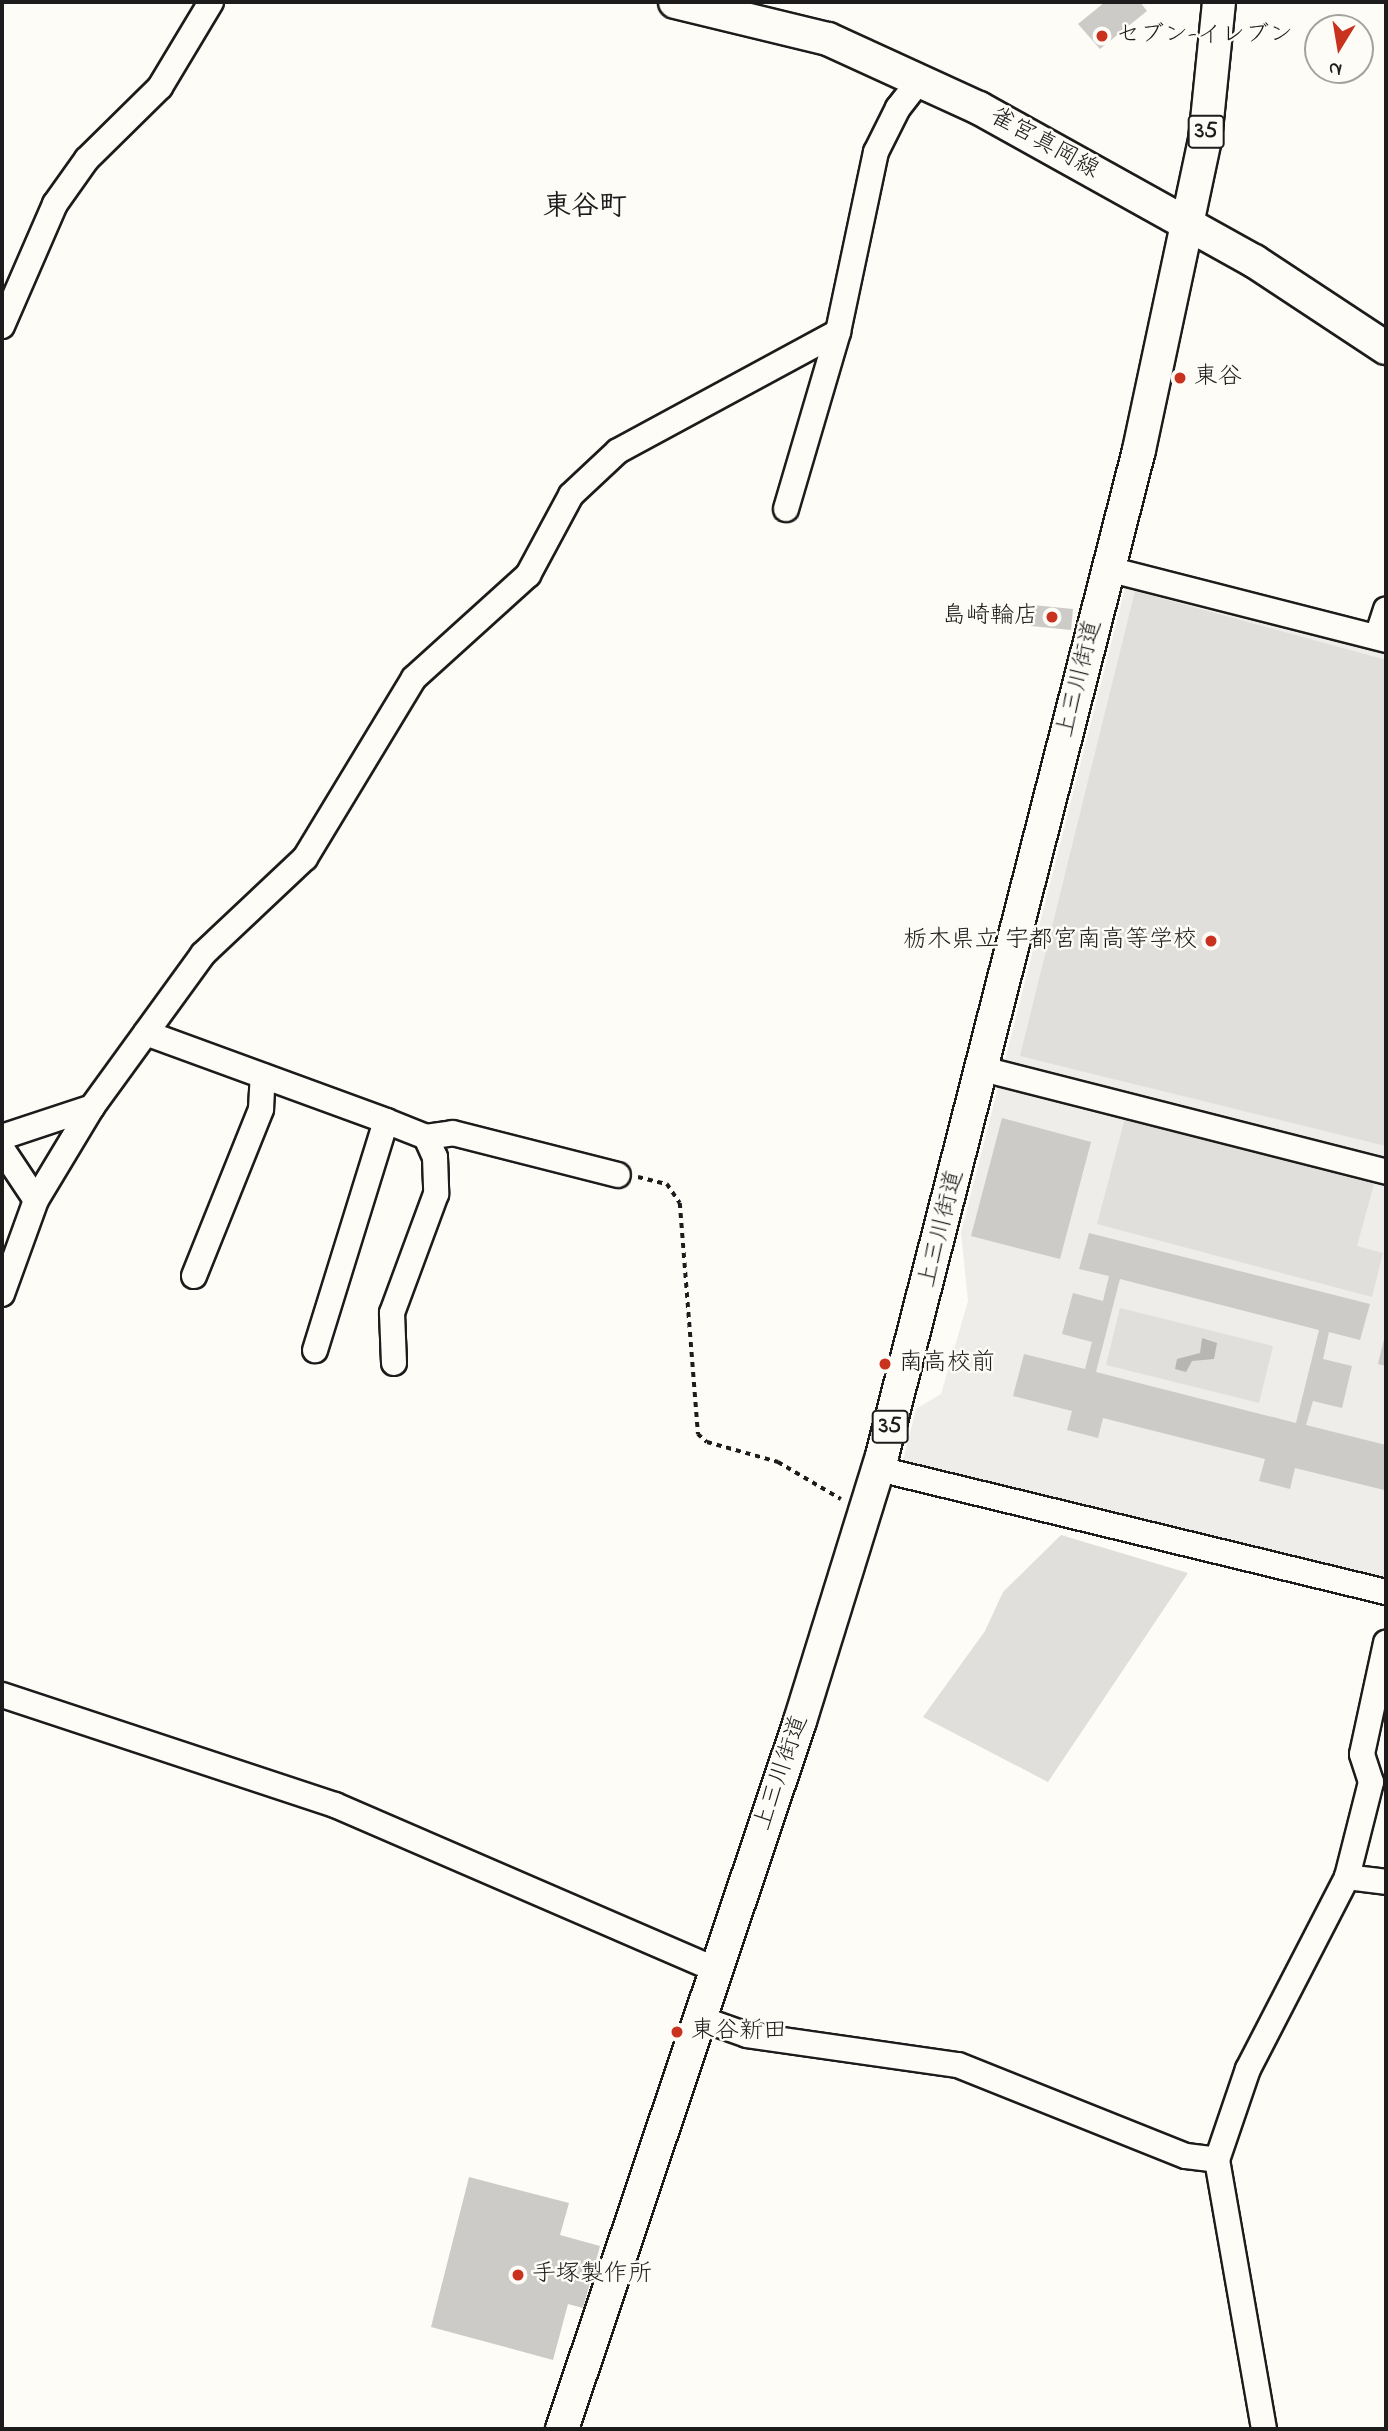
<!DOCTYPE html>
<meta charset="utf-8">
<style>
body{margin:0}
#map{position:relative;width:1388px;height:2431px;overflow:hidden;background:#fdfcf7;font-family:"Indie Flower","Klee One",sans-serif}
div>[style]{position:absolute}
.built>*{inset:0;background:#eeede9}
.green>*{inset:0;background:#e0dfdb}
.water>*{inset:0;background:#b7b6b2}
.building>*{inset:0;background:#cccbc8}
.path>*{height:3.5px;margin-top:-1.75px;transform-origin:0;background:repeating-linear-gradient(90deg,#1c1c1c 0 5px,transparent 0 10px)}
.roads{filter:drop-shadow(2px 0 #1c1c1c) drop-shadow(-2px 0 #1c1c1c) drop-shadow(0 2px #1c1c1c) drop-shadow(0 -2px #1c1c1c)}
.minor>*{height:24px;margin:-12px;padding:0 12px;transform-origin:12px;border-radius:12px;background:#fdfcf7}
.major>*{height:32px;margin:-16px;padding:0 16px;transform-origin:16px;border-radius:16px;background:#fdfcf7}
.dots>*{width:19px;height:19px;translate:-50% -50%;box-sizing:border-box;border:4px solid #fdfcf7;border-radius:50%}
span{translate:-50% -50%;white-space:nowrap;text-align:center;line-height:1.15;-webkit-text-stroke:5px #fdfcf7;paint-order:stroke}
.shield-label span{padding:2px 5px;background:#fdfcf7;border:2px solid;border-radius:5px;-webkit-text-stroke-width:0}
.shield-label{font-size:23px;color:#1c1c1c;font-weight:700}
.poi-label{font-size:24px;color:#1c1c1c}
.left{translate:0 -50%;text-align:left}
.right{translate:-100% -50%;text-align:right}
.street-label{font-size:24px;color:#1c1c1c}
.quarter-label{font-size:28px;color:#1c1c1c;font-weight:700}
.frame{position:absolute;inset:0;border:4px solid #1c1c1c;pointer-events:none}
.north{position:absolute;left:1304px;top:14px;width:70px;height:70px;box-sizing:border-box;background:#fdfcf7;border:2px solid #a3a29f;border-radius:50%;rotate:191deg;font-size:19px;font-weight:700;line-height:28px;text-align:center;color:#1c1c1c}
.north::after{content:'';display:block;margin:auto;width:24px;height:32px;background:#c8321e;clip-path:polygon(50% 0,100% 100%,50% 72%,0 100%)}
</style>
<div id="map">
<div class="built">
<i style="clip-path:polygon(1127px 581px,1386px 649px,1386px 1580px,902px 1464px,916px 1409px,941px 1394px,968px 1301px,961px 1233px)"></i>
</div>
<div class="green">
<i style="clip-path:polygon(1135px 591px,1386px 660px,1386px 1146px,1020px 1056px)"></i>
<i style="clip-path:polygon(1125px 1118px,1374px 1184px,1357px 1246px,1383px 1253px,1372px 1297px,1097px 1224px)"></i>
<i style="clip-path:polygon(1120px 1308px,1273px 1346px,1259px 1403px,1106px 1365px)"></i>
<i style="clip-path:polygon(1061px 1535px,1188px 1573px,1048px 1782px,923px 1717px,985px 1631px,1003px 1592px)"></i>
</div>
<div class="water">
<i style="clip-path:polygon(1202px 1338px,1217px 1343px,1214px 1359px,1192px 1361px,1186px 1372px,1175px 1369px,1177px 1359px,1200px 1353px)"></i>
</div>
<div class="building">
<i style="clip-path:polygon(1105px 2px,1140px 2px,1147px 11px,1100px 49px,1078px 24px)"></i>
<i style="clip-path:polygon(1033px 605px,1073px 609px,1071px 630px,1031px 626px)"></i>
<i style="clip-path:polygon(1002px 1118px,1091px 1142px,1060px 1259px,971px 1236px)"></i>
<i style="clip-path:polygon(evenodd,1089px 1233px,1370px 1304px,1360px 1340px,1329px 1332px,1323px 1359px,1352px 1366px,1342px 1408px,1313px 1401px,1306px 1425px,1386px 1445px,1384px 1490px,1295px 1468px,1290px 1489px,1259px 1481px,1265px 1459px,1103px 1418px,1098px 1438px,1067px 1430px,1072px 1411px,1013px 1396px,1024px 1354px,1085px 1369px,1092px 1342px,1062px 1334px,1073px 1293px,1103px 1301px,1109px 1276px,1079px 1269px,1089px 1233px,1120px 1279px,1319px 1330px,1296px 1423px,1096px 1372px,1120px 1279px)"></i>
<i style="clip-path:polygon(1385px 1335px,1386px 1335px,1386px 1366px,1378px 1364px)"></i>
<i style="clip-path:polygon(469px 2177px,569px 2203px,560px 2235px,600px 2246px,583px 2308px,568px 2304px,553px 2360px,431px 2327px)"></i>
</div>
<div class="path">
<i style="left:638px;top:1177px;width:30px;rotate:14deg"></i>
<i style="left:667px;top:1184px;width:23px;rotate:56deg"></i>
<i style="left:680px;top:1203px;width:232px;rotate:85.5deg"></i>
<i style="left:698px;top:1434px;width:12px;rotate:42deg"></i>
<i style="left:707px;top:1442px;width:74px;rotate:15.7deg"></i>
<i style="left:778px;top:1462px;width:73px;rotate:30.4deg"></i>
</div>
<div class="roads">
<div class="minor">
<i style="left:2px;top:326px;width:133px;rotate:-66.5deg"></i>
<i style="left:55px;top:204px;width:55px;rotate:-54.6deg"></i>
<i style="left:87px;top:159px;width:103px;rotate:-44.6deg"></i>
<i style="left:160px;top:87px;width:99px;rotate:-59deg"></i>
<i style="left:786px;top:509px;width:184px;rotate:-73.6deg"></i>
<i style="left:1108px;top:569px;width:287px;rotate:14.3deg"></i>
<i style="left:1377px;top:637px;width:29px;rotate:-72deg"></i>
<i style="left:146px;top:1033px;width:256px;rotate:20.1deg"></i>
<i style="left:386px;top:1121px;width:240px;rotate:107.2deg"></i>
<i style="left:983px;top:1069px;width:416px;rotate:14.3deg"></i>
<i style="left:386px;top:1121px;width:43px;rotate:21.8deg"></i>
<i style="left:426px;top:1137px;width:22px;rotate:66deg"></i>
<i style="left:435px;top:1157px;width:37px;rotate:88deg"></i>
<i style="left:436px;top:1194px;width:127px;rotate:110.3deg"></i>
<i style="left:392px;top:1313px;width:50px;rotate:87.7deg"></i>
<i style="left:2px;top:1137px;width:95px;rotate:-18.4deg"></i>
<i style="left:426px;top:1137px;width:27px;rotate:-8deg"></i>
<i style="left:453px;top:1133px;width:170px;rotate:14.3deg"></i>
<i style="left:2px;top:1149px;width:61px;rotate:56.3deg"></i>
<i style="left:194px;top:1276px;width:180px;rotate:-68.1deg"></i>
<i style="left:261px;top:1109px;width:33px;rotate:-87deg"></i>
<i style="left:2px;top:1294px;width:100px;rotate:-70.1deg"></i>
<i style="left:36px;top:1200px;width:109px;rotate:-58.9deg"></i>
<i style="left:92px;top:1107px;width:189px;rotate:-54deg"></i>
<i style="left:203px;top:954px;width:140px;rotate:-43.3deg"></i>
<i style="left:305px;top:858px;width:210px;rotate:-58.8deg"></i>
<i style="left:414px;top:678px;width:154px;rotate:-42.1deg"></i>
<i style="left:528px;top:575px;width:91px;rotate:-61.7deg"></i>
<i style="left:571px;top:495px;width:64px;rotate:-43.1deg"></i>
<i style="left:618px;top:451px;width:250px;rotate:-28.4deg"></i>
<i style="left:838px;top:332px;width:184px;rotate:-78.1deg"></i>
<i style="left:876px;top:152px;width:49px;rotate:-63.4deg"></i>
<i style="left:898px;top:108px;width:37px;rotate:-52deg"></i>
<i style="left:879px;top:1469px;width:522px;rotate:13.64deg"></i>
<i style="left:2px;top:1695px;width:351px;rotate:18.3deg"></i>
<i style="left:335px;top:1805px;width:415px;rotate:23.4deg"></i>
<i style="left:1347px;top:1877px;width:39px;rotate:7deg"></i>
<i style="left:699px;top:2018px;width:51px;rotate:19.5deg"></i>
<i style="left:747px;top:2035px;width:213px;rotate:8.1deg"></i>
<i style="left:958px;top:2065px;width:245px;rotate:21.8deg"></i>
<i style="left:1186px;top:2156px;width:31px;rotate:7deg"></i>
<i style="left:1264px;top:2429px;width:273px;rotate:-99.9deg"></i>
<i style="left:1217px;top:2160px;width:96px;rotate:-71.2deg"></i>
<i style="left:1248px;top:2069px;width:216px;rotate:-62.7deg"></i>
<i style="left:1347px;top:1877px;width:98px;rotate:-75.8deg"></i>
<i style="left:1371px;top:1782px;width:29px;rotate:-108deg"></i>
<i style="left:1362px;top:1754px;width:114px;rotate:-77.8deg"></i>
</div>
<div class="major">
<i style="left:675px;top:2px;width:157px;rotate:13.6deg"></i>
<i style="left:828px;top:39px;width:166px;rotate:24.6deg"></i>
<i style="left:979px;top:108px;width:315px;rotate:29.1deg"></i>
<i style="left:1254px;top:261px;width:158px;rotate:33.4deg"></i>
<i style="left:562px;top:2429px;width:747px;rotate:-71.42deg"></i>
<i style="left:800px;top:1721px;width:277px;rotate:-72.8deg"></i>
<i style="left:882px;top:1456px;width:1038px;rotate:-75.67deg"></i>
<i style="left:1139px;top:450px;width:317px;rotate:-78deg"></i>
<i style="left:1205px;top:140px;width:139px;rotate:-84.2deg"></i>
</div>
</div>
<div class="dots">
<i style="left:1102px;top:36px;background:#c8321e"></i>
<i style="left:1180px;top:378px;background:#c8321e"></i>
<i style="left:1052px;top:617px;background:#c8321e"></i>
<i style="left:1211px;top:941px;background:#c8321e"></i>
<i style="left:885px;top:1364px;background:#c8321e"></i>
<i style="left:677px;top:2032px;background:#c8321e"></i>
<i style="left:518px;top:2275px;background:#c8321e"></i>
</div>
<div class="shield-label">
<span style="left:1206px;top:132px">35</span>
<span style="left:890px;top:1427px">35</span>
</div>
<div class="poi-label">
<span class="left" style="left:1116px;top:36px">セブン-イレブン</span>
<span class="left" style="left:1194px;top:378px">東谷</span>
<span class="right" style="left:1038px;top:617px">島崎輪店</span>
<span class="right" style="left:1197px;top:941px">栃木県立 宇都宮南高等学校</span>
<span class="left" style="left:899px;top:1364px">南高校前</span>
<span class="left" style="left:691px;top:2032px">東谷新田</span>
<span class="left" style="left:532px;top:2275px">手塚製作所</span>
</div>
<div class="street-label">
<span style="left:1044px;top:144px;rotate:29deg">雀宮真岡線</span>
<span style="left:1080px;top:679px;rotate:-76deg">上三川街道</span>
<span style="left:942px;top:1229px;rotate:-76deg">上三川街道</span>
<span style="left:782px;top:1773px;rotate:-71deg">上三川街道</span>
</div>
<div class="quarter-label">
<span style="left:585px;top:208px">東谷町</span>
</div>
<div class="frame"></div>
<div class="north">N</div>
</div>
